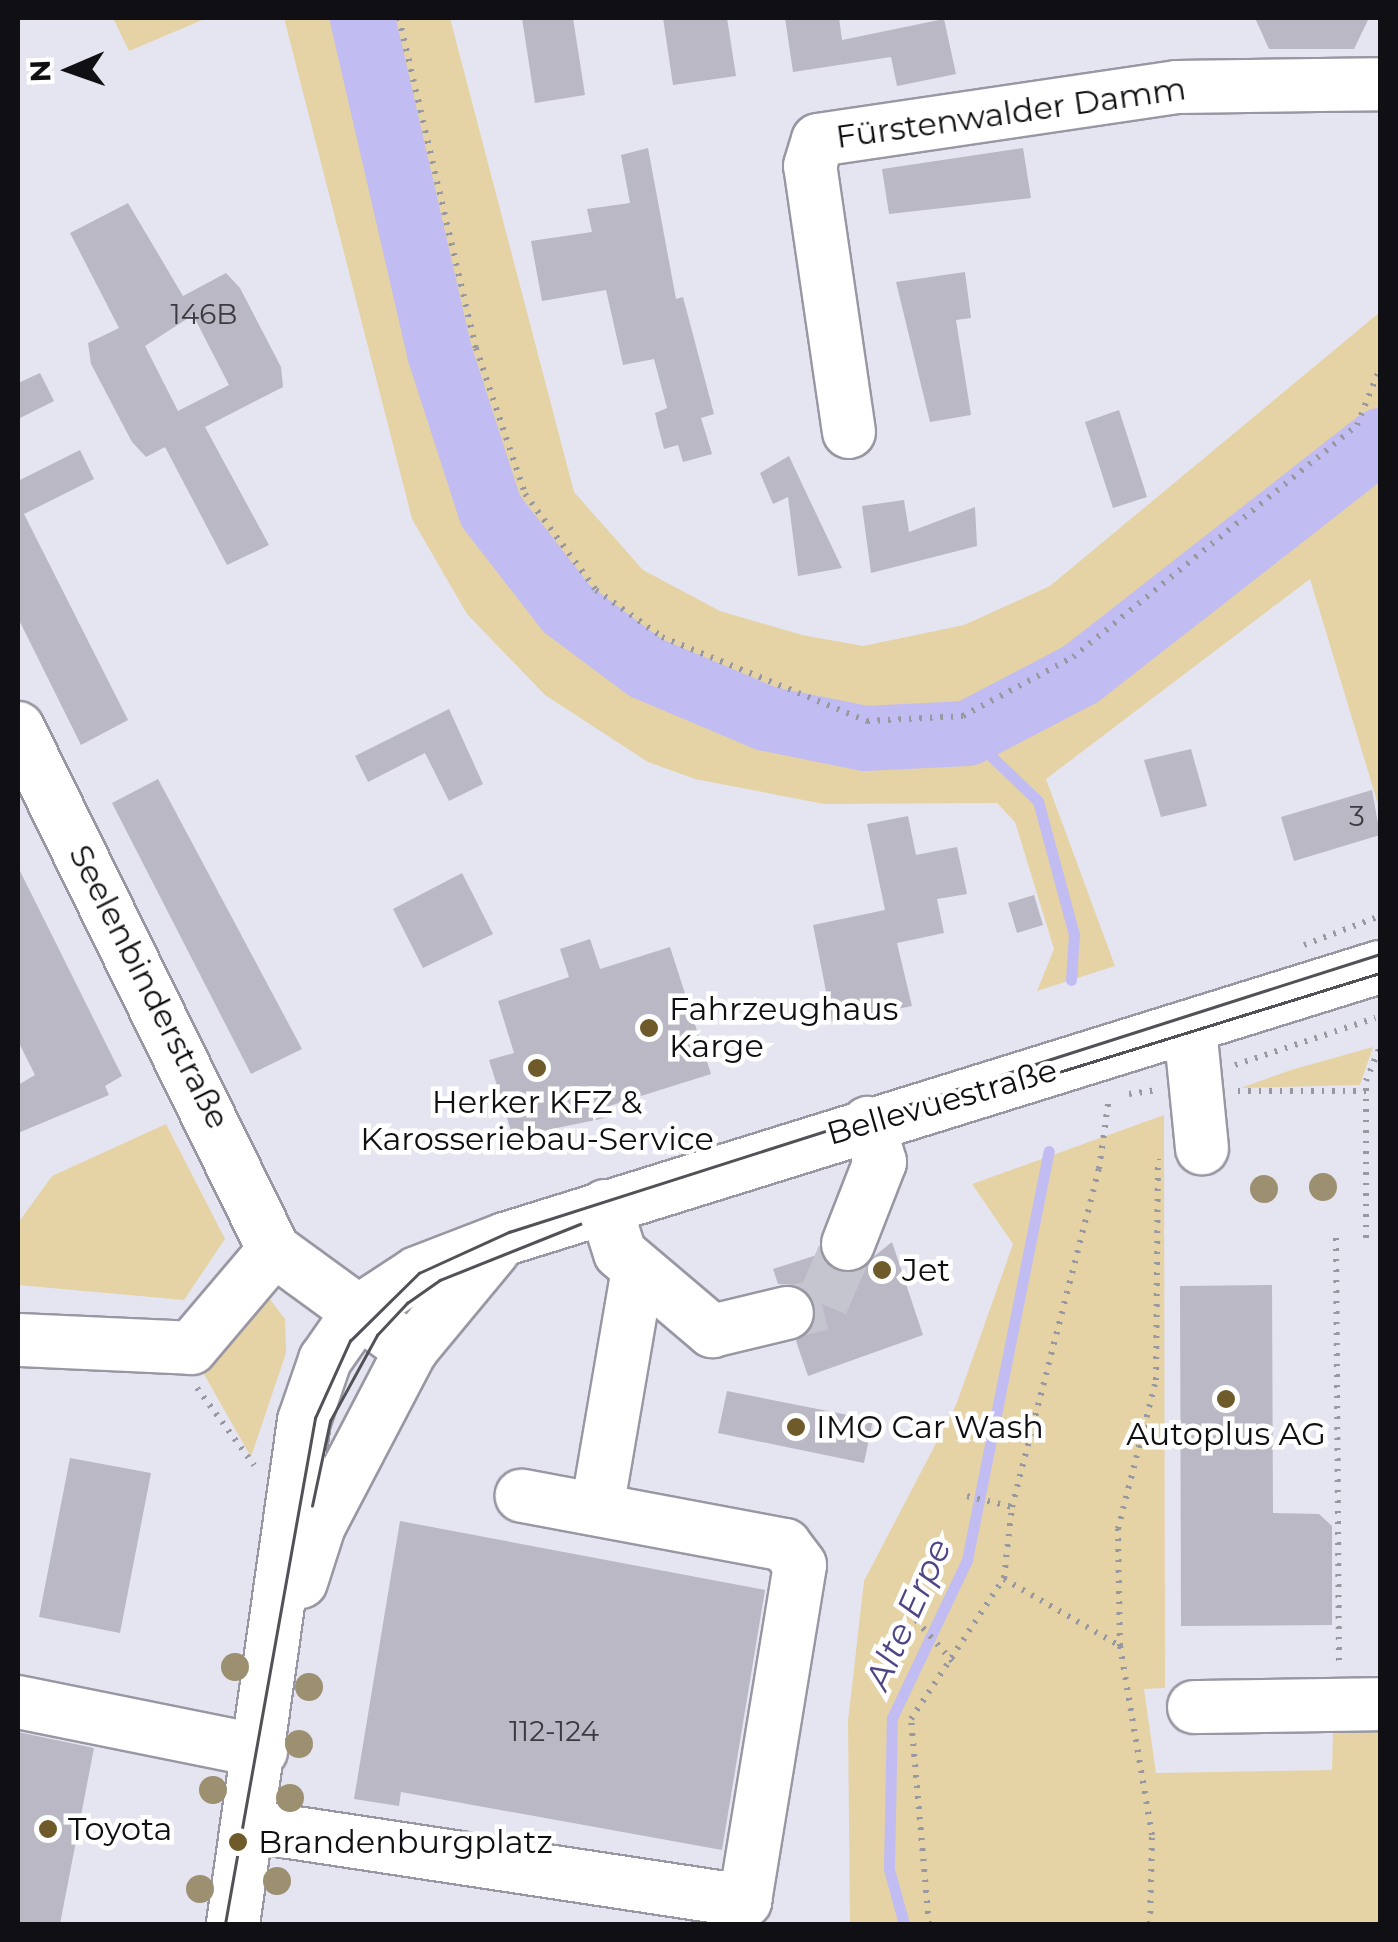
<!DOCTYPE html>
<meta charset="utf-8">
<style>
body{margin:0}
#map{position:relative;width:1398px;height:1942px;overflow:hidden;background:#e5e5f1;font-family:Montserrat,sans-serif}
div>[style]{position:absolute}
.green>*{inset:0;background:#e5d3a6}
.stream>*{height:11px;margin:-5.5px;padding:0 5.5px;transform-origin:5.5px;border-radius:5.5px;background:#c1bcf1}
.river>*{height:65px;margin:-32.5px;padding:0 32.5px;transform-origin:32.5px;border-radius:32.5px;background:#c1bcf1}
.building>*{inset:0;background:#b9b8c4}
.minor-tunnel>*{height:52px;margin-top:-26px;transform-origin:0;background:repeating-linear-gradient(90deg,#c5c5d0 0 52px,transparent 0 78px)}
.path>*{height:6px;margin-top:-3px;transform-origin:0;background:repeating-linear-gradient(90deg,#9898a1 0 2.5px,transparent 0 10.5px)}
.roads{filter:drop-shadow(2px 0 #9897a3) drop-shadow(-2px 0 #9897a3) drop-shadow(0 2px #9897a3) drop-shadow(0 -2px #9897a3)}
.minor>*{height:52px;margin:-26px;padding:0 26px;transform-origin:26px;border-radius:26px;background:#fff}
.tram>*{height:2.5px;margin:-1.25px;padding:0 1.25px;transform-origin:1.25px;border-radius:1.25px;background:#515157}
.trees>*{width:28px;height:28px;margin:-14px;border-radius:50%;background:#9c9070}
.dots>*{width:28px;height:28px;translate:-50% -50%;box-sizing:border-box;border:5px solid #fff;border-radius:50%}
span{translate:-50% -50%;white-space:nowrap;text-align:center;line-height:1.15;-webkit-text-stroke:9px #fff;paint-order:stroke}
.number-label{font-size:28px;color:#3a3a40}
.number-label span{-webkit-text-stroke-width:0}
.street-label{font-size:32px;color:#101014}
.poi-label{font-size:32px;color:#101014}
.left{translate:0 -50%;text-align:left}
.water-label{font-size:35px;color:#504686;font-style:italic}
.frame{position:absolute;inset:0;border:20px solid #101014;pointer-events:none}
.north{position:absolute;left:20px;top:20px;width:100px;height:100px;-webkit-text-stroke:8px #fff;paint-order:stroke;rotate:268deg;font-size:28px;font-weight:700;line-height:40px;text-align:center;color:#101014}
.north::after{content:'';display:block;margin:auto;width:35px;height:45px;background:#101014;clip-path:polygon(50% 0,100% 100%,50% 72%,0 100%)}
</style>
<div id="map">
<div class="green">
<i style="clip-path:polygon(113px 18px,207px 18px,129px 51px)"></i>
<i style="clip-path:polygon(284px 18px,450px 18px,574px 492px,643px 570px,720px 611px,802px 635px,863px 646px,964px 625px,1050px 586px,1380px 312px,1380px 811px,1310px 579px,1046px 779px,1115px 966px,1037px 991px,1054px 949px,1015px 822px,997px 803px,824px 804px,695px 779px,648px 762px,545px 695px,467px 614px,412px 519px)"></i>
<i style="clip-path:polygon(1373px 1047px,1360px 1085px,1241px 1088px,1291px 1070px)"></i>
<i style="clip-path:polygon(1164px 1115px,1165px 1688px,1144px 1689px,1156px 1773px,1332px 1770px,1333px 1730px,1380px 1731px,1380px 1924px,850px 1924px,848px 1721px,864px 1581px,956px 1405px,1013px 1244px,972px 1184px)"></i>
<i style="clip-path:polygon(166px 1124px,225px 1239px,184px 1300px,18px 1285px,18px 1223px,52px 1176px)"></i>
<i style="clip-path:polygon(262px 1289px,285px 1319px,286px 1353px,251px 1457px,201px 1369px)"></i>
</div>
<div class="stream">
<i style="left:967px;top:733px;width:98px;rotate:43.8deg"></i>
<i style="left:1038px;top:801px;width:138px;rotate:74.9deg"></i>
<i style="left:1074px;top:934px;width:46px;rotate:93.7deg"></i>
<i style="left:904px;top:1924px;width:57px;rotate:-105.3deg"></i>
<i style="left:889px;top:1869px;width:151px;rotate:-88.9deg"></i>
<i style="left:892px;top:1718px;width:175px;rotate:-64.6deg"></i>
<i style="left:967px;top:1560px;width:417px;rotate:-78.7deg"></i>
</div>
<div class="river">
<i style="left:362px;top:18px;width:343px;rotate:77deg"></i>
<i style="left:439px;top:352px;width:166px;rotate:72.1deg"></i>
<i style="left:490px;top:510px;width:124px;rotate:52.2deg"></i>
<i style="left:566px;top:608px;width:99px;rotate:36.8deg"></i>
<i style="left:645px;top:667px;width:131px;rotate:22.9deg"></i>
<i style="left:766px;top:718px;width:100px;rotate:11.5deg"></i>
<i style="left:864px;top:738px;width:103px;rotate:-2.8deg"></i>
<i style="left:967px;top:733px;width:127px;rotate:-27.6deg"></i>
<i style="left:1080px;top:674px;width:380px;rotate:-38deg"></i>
</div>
<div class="building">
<i style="clip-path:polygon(522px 18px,573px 18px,585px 95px,535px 103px)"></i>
<i style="clip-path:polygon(663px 18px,727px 18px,736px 76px,673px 85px)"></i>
<i style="clip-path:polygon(785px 18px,839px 18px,842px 40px,944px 19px,956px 74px,897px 86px,891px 57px,793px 72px)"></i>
<i style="clip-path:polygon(1255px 18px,1369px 18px,1354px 49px,1269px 49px)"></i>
<i style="clip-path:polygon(648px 148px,676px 299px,683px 297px,714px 414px,701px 418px,712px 454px,683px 462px,678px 445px,664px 449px,658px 426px,655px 413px,667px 408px,654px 359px,623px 365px,606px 290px,542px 301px,531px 241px,592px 232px,587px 209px,630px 203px,621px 155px)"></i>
<i style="clip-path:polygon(1023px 148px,1031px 198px,889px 214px,882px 169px)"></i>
<i style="clip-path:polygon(evenodd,128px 203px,183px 296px,226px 273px,240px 288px,281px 367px,283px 387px,205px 427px,269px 545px,227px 565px,165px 447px,146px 457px,132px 442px,91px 364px,88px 343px,119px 328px,70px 233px,128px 203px,193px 315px,229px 385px,178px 411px,145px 346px,193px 315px)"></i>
<i style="clip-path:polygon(965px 272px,971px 318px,956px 320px,971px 415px,930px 422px,896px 282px)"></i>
<i style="clip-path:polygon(40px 373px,54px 401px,18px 419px,18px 383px)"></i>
<i style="clip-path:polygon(1119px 410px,1147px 497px,1113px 508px,1085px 422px)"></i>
<i style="clip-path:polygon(80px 450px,94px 479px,24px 514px,128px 720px,81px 745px,18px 618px,18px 481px)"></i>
<i style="clip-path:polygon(789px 456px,802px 484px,842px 568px,798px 576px,788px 497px,773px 504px,760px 473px)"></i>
<i style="clip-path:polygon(904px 500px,909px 532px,975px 507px,977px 546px,871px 573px,862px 506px)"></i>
<i style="clip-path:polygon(449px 709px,483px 784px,449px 801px,425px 753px,368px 782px,355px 756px)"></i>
<i style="clip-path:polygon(1191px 749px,1207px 806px,1161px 817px,1144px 760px)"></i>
<i style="clip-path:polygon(158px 779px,302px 1049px,251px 1074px,112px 803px)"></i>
<i style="clip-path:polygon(1372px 790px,1380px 835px,1294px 861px,1281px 817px)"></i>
<i style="clip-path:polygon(908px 816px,916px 855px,957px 847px,967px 894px,937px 899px,944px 933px,897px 943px,912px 1006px,832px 1022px,813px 925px,885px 910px,867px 824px)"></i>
<i style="clip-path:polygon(18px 867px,122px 1076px,105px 1086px,109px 1095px,18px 1133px,18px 1085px,35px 1075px,18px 1041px)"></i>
<i style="clip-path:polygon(462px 873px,493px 934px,423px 968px,393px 909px)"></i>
<i style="clip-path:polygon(1034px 895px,1043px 925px,1017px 933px,1008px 903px)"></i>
<i style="clip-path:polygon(590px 939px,600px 969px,670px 947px,711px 1074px,606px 1107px,610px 1117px,513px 1137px,489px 1060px,514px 1053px,498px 1001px,569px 977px,560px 949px)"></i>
<i style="clip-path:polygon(892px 1242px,923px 1335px,808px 1376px,796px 1341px,815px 1322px,816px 1305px,796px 1285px,778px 1284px,773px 1269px,820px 1254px,836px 1271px,853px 1273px)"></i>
<i style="clip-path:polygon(1272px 1285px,1273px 1513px,1319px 1514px,1332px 1526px,1332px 1625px,1181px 1626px,1180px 1286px)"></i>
<i style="clip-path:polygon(727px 1391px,873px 1420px,864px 1463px,718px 1433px)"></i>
<i style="clip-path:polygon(70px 1458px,151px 1473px,120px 1633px,39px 1617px)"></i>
<i style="clip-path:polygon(400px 1521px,765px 1590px,722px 1850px,401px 1792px,399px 1806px,354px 1799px)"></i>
<i style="clip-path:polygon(18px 1732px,94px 1748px,60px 1924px,18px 1924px)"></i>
</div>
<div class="minor-tunnel">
<i style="left:787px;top:1313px;width:36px;rotate:-14deg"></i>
<i style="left:822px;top:1304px;width:65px;rotate:-66.6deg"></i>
</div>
<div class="path">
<i style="left:399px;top:18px;width:339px;rotate:76.9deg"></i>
<i style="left:476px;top:348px;width:154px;rotate:71.4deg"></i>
<i style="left:525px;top:494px;width:119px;rotate:53.5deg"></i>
<i style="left:596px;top:590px;width:81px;rotate:35.5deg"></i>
<i style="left:662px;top:637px;width:222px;rotate:22.3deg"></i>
<i style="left:867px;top:721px;width:96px;rotate:-3deg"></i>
<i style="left:963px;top:716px;width:125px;rotate:-28.2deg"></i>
<i style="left:1073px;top:657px;width:367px;rotate:-39.2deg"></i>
<i style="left:1357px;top:425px;width:61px;rotate:-68deg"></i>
<i style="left:1304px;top:945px;width:81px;rotate:-20.9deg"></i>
<i style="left:1235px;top:1065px;width:148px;rotate:-18.6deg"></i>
<i style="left:1238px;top:1091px;width:128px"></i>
<i style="left:1129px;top:1094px;width:27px;rotate:-8deg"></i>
<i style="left:1336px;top:1238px;width:424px;rotate:89.6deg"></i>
<i style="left:1366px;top:1238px;width:157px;rotate:-90deg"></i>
<i style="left:1366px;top:1081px;width:38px;rotate:-68deg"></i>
<i style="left:197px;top:1388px;width:96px;rotate:53.5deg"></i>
<i style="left:967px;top:1496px;width:46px;rotate:13.7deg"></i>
<i style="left:1004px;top:1579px;width:134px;rotate:30deg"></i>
<i style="left:916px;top:1620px;width:57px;rotate:48.5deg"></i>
<i style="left:929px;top:1924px;width:206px;rotate:-95deg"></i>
<i style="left:911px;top:1719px;width:169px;rotate:-56.6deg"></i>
<i style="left:1004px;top:1578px;width:71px;rotate:-83.6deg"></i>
<i style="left:1012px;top:1507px;width:349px;rotate:-75.6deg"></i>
<i style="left:1099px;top:1169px;width:73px;rotate:-82.1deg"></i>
<i style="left:1150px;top:1924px;width:89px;rotate:-88.7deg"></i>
<i style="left:1152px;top:1835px;width:192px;rotate:-99.6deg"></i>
<i style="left:1120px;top:1646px;width:117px;rotate:-91deg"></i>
<i style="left:1118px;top:1529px;width:154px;rotate:-75.7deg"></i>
<i style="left:1156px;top:1380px;width:221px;rotate:-89.5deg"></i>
</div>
<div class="roads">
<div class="minor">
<i style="left:849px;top:432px;width:269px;rotate:-98.3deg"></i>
<i style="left:810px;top:166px;width:27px;rotate:-73deg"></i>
<i style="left:818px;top:140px;width:363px;rotate:-8.4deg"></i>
<i style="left:1177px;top:87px;width:203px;rotate:-0.8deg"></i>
<i style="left:18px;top:728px;width:581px;rotate:63.88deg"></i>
<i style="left:274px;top:1250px;width:170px;rotate:36.1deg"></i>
<i style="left:1190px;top:1028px;width:121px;rotate:84.3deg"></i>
<i style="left:605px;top:1206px;width:49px;rotate:72.3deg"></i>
<i style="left:620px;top:1253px;width:121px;rotate:40.3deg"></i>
<i style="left:712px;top:1331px;width:77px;rotate:-13.5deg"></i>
<i style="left:848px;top:1244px;width:88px;rotate:-68.7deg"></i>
<i style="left:880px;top:1162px;width:41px;rotate:-107.1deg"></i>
<i style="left:18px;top:1340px;width:173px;rotate:2.6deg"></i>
<i style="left:191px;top:1348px;width:128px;rotate:-49.7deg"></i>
<i style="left:597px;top:1509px;width:243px;rotate:-80.3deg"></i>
<i style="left:301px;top:1582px;width:59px;rotate:-72.2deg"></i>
<i style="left:319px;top:1526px;width:199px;rotate:-62.4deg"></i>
<i style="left:411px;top:1350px;width:129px;rotate:-50.4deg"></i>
<i style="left:18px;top:1702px;width:248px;rotate:11.4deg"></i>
<i style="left:1194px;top:1707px;width:186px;rotate:-0.9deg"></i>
<i style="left:250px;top:1826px;width:501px;rotate:8.62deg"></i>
<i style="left:745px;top:1901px;width:340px;rotate:-80.7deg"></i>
<i style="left:800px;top:1565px;width:25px;rotate:-127deg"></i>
<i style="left:785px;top:1545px;width:268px;rotate:-169.4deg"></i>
<i style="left:233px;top:1924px;width:508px;rotate:-81.97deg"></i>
<i style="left:304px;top:1421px;width:65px;rotate:-71deg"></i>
<i style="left:325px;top:1360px;width:60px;rotate:-55.2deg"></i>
<i style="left:359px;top:1311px;width:69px;rotate:-33.2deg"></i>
<i style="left:417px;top:1273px;width:94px;rotate:-21.1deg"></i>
<i style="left:505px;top:1239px;width:916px;rotate:-17.27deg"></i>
</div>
</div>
<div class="tram">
<i style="left:842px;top:1139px;width:563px;rotate:-17.15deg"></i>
<i style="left:312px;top:1506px;width:87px;rotate:-78deg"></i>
<i style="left:330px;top:1421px;width:98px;rotate:-61.3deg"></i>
<i style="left:377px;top:1335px;width:44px;rotate:-46.8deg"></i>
<i style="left:407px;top:1303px;width:40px;rotate:-34.9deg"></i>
<i style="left:440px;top:1280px;width:151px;rotate:-21.8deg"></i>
<i style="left:225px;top:1924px;width:514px;rotate:-79.91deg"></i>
<i style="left:315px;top:1418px;width:85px;rotate:-65.6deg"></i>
<i style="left:350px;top:1341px;width:97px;rotate:-44.6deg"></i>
<i style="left:419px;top:1273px;width:99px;rotate:-24.5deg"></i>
<i style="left:509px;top:1232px;width:914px;rotate:-17.7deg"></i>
</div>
<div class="trees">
<i style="left:1323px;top:1187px"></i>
<i style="left:1264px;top:1189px"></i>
<i style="left:235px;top:1667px"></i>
<i style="left:309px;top:1687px"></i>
<i style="left:299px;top:1744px"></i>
<i style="left:213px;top:1790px"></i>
<i style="left:290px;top:1798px"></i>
<i style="left:277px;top:1881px"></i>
<i style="left:200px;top:1889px"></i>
</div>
<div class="dots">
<i style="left:649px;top:1028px;background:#6e5b29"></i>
<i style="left:537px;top:1068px;background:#6e5b29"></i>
<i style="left:882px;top:1270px;background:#6e5b29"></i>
<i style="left:1226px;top:1399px;background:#6e5b29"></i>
<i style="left:796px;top:1427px;background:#6e5b29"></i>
<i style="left:48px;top:1829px;background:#6e5b29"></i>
<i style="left:238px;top:1842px;background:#6e5b29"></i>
</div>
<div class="number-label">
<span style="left:204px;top:314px">146B</span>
<span style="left:1357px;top:816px">3</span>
<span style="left:554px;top:1731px">112-124</span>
</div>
<div class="street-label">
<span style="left:1011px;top:113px;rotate:-8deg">Fürstenwalder Damm</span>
<span style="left:149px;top:987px;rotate:63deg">Seelenbinderstraße</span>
<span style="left:942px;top:1102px;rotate:-16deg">Bellevuestraße</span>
</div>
<div class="poi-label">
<span class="left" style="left:669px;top:1028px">Fahrzeughaus<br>Karge</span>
<span style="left:537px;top:1121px">Herker KFZ &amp;<br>Karosseriebau-Service</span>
<span class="left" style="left:902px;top:1270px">Jet</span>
<span class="left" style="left:816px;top:1427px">IMO Car Wash</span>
<span style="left:1226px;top:1434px">Autoplus AG</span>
<span class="left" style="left:68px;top:1829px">Toyota</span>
<span class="left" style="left:258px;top:1842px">Brandenburgplatz</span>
</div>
<div class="water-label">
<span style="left:908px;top:1614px;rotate:-66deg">Alte Erpe</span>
</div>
<div class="frame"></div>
<div class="north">N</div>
</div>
